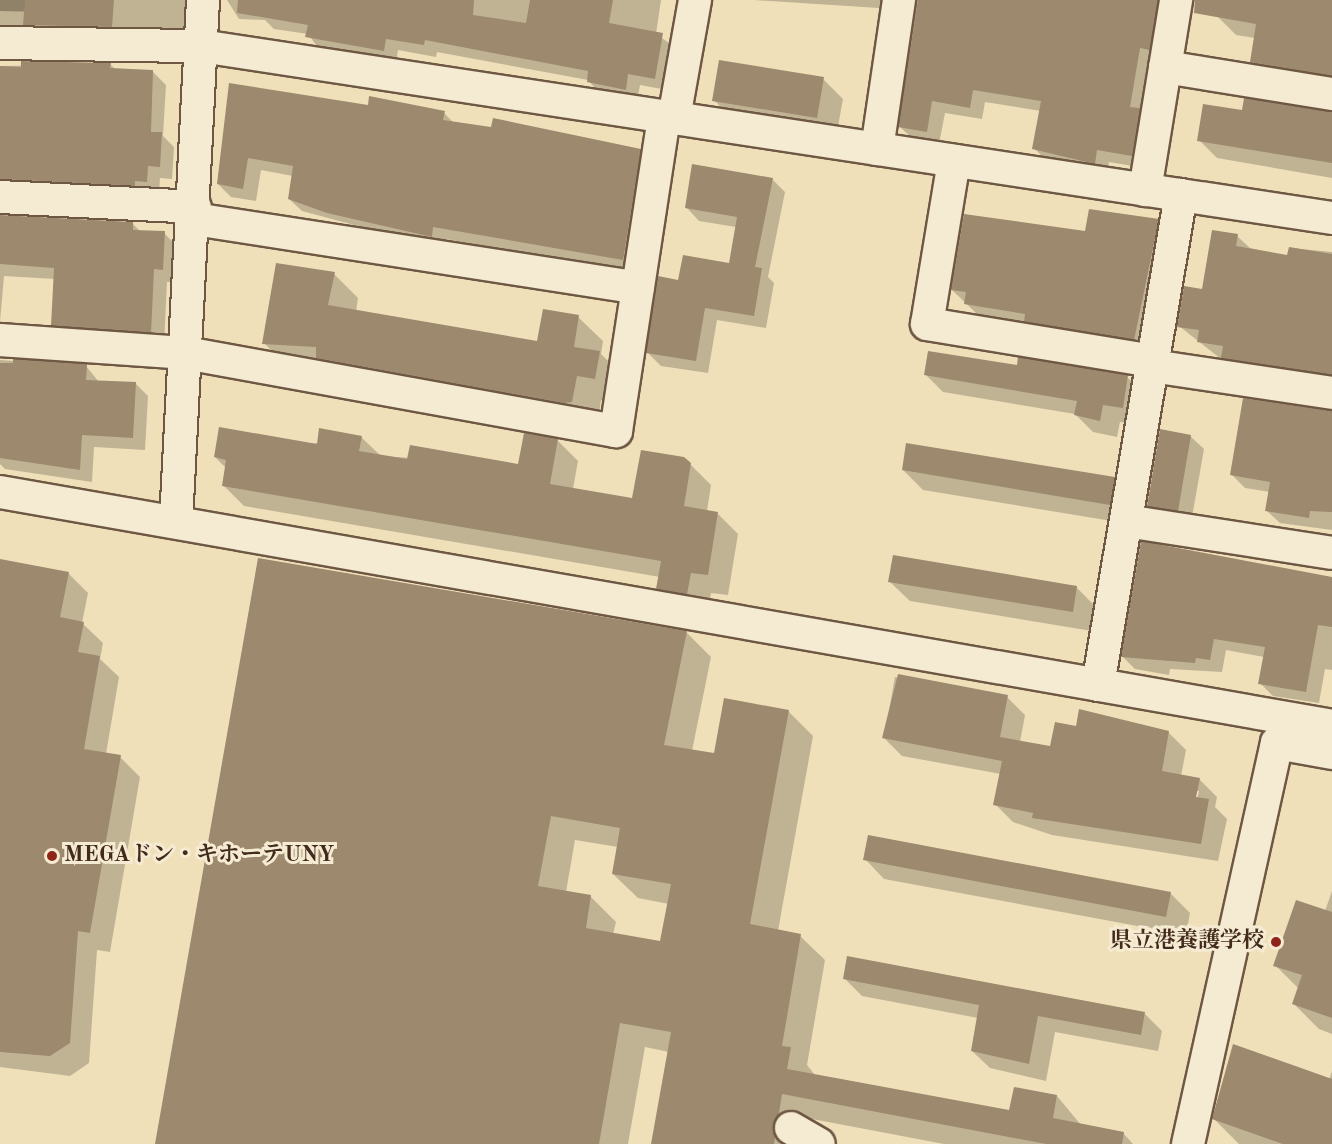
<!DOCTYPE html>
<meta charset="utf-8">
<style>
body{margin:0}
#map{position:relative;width:1332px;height:1144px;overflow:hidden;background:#f0e0ba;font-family:"Old Standard TT","Noto Serif JP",serif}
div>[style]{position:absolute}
.water>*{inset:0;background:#b5a284}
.shadow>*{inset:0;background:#0003}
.building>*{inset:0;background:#9c896e}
.roads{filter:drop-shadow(2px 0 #6e5844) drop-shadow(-2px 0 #6e5844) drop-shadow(0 2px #6e5844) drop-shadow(0 -2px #6e5844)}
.minor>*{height:32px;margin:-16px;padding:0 16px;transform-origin:16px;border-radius:16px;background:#f5ebd2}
.dots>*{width:16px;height:16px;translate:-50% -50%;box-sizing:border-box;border:3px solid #f5ebd2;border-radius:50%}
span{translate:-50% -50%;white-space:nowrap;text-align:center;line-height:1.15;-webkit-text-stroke:6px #f5ebd2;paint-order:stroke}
.poi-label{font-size:22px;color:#422a1c;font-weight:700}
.left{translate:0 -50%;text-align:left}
.right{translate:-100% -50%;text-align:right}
</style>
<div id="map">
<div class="water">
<i style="clip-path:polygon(0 0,78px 0,78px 13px,0 11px)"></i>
</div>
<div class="shadow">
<i style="clip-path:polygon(0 0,186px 0,185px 46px,0 30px)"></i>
<i style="clip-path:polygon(227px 0,661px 0,656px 34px,675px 47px,667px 90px,640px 85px,637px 101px,600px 94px,588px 80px,437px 52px,436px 57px,398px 50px,396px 62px,319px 49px,308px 34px,274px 29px,265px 20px,239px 19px)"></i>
<i style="clip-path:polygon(754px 0,900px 0,894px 9px)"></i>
<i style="clip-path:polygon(917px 0,1174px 0,1145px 168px,1109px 162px,1107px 175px,1047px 161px,1034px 148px,1041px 111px,985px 102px,982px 119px,945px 113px,939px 144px,913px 139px,900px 127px)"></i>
<i style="clip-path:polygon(1221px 0,1332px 0,1332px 90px,1270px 80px,1251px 62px,1255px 38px,1236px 35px,1218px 17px)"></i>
<i style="clip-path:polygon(110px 64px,116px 70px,153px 72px,166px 85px,163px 136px,174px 147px,172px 179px,160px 178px,159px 194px,0 198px,0 66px)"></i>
<i style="clip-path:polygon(823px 79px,843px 99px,836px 137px,734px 120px,714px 100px)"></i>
<i style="clip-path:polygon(231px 85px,369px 107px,444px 113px,454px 123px,640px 150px,653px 163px,635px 272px,446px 239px,444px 249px,302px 211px,289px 199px,293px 176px,261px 170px,256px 201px,231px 197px,218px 184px)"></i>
<i style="clip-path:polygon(1332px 123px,1332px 178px,1217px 158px,1199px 140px)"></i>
<i style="clip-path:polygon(772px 179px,785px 192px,768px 277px,774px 283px,766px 328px,717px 320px,708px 373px,661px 366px,648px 353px,680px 282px,730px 264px,736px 227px,699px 221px,687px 208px)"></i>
<i style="clip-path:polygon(0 216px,132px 223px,141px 232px,164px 233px,177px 246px,175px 282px,167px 282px,164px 345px,65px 338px,52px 325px,55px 279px,4px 276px,0 322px)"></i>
<i style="clip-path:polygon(1158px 220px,1169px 231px,1145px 350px,1037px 332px,1027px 323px,977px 314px,952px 290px,1086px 233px)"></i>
<i style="clip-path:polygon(1237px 236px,1250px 248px,1288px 257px,1290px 248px,1332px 252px,1332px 386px,1235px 370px,1179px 326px)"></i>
<i style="clip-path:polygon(334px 274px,358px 298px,356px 312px,539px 342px,578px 317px,603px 341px,601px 354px,624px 377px,620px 403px,601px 400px,597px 426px,289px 368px,264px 343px)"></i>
<i style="clip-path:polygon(0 360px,86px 366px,99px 382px,135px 383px,148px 396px,145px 450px,94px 447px,92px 482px,5px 469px,0 464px)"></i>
<i style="clip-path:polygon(1018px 367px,1127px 377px,1145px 394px,1140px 425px,1120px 422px,1117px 437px,1093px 432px,1075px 414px,943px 392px,926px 375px)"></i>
<i style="clip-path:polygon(1332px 412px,1332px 530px,1280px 523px,1267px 511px,1270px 492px,1245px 488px,1232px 475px)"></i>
<i style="clip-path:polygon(1190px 436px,1204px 449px,1191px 523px,1161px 519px,1148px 505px)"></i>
<i style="clip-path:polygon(361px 437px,381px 456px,519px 465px,557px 440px,578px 461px,573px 489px,633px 499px,690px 464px,711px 485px,707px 511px,717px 513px,738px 534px,728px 595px,711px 593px,708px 614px,679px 609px,658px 589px,660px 577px,244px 506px,223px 485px,226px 468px,215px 457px)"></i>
<i style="clip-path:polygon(903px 470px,1114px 479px,1134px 499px,1130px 524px,923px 490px)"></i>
<i style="clip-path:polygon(0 560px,68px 573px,88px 593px,82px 623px,103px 643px,100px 659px,119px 677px,106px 754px,120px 757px,140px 777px,110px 952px,97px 950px,89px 1063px,70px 1076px,0 1067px)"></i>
<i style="clip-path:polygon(1332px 578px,1332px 670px,1325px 669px,1319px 703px,1273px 696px,1260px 683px,1264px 657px,1226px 650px,1222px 672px,1170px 669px,1169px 675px,1135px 669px,1123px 657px)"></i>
<i style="clip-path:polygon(890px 582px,1076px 587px,1096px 607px,1092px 631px,910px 601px)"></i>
<i style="clip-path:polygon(evenodd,686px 632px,711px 657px,692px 751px,716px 754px,788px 711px,813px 736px,778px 931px,800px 936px,825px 960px,807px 1065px,815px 1075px,1011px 1112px,1057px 1096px,1081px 1125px,1123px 1133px,1133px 1144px,944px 1144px,807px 1118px,803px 1144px,652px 1144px,669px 1052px,645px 1047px,628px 1144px,157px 1144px,686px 632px,575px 840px,618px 847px,613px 874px,638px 898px,669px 904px,662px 943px,613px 934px,616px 922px,591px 897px,566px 892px,575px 840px)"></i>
<i style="clip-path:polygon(evenodd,895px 677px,1007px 697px,1025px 715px,1020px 742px,1051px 748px,1077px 727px,1168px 732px,1186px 750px,1181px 776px,1199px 779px,1217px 797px,1215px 807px,1227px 819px,1218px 861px,1052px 835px,1013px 822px,995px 804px,1001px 774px,902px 756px,884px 738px,895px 677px,1196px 791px,1199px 791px,1196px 804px,1193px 804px,1196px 791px)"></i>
<i style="clip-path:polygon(865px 859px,1170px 893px,1190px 913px,1186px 935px,884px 879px)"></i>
<i style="clip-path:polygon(1332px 891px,1332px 1034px,1319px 1029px,1294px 1004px,1299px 989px,1275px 965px,1325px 911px)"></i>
<i style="clip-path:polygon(845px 979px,1144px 1013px,1162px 1031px,1158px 1051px,1055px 1032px,1046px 1081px,990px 1068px,972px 1051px,978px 1018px,862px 996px)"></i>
<i style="clip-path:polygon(1332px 1071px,1332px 1144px,1239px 1144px,1214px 1119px,1329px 1080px)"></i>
</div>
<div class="building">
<i style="clip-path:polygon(25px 0,114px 0,112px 27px,23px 25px)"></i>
<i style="clip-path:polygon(238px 0,474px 0,473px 15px,526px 23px,530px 0,613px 0,609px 23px,663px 33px,655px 79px,628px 74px,626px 90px,587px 82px,588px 71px,425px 40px,424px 45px,386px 39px,384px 51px,305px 37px,308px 25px,237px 13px)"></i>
<i style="clip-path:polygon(918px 0,1158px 0,1150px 50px,1140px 48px,1130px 107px,1140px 108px,1132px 156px,1097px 150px,1095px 164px,1032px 149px,1041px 101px,973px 90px,970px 108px,932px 101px,927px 132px,898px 127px)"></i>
<i style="clip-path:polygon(1195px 0,1332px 0,1332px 76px,1250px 62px,1256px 24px,1194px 13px)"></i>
<i style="clip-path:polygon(719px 60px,824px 77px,817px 118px,712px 101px)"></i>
<i style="clip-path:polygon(21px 61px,111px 63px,110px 68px,153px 70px,151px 132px,162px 132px,160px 167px,148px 166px,147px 182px,135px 181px,135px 186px,0 179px,0 66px,21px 67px)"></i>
<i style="clip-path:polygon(229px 83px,368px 105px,369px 96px,445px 111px,443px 120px,491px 127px,493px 118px,641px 149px,623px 260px,433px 227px,432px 237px,327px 213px,288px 199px,293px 166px,248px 158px,243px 189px,217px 184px)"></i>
<i style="clip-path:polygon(1244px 98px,1332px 112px,1332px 163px,1197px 141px,1203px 104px,1242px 110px)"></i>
<i style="clip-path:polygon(692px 164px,773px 178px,755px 267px,762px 268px,754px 316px,705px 308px,696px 361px,646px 353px,658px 276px,678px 280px,683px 255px,729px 263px,737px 217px,685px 208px)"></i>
<i style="clip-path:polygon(1089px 209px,1159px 219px,1134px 340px,1024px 322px,1025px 314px,964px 304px,966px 292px,951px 290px,964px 214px,1085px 231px)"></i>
<i style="clip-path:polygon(0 215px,133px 222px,133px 230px,165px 231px,163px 270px,154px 269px,151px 333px,51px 326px,54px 268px,0 264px)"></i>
<i style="clip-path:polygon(1212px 230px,1238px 234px,1236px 246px,1287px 255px,1289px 247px,1332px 254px,1332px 375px,1221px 358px,1223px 346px,1197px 342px,1199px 330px,1177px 327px,1184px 286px,1202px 289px)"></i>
<i style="clip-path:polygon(276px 263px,335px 272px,328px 305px,537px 341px,543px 309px,579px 315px,574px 347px,600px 351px,595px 379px,577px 376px,572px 402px,564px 403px,316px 358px,316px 347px,262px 344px)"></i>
<i style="clip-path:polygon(928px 351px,1017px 365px,1018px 357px,1128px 375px,1123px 408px,1103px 405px,1100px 421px,1074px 415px,1077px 401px,924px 375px)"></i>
<i style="clip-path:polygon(13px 359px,87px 364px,86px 380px,136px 382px,133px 438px,82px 435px,80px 470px,0 458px,0 363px,13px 363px)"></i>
<i style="clip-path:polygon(1243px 398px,1332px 411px,1332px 512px,1310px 511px,1309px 518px,1265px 511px,1270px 482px,1230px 475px)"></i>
<i style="clip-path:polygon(219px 427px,317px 444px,319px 428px,362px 436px,359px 451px,407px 459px,410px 445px,518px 464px,524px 433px,558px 439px,550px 484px,632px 498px,641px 450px,684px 457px,691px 463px,684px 506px,718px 512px,708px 575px,691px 573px,687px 594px,656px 589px,661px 561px,222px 486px,226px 460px,214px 457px)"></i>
<i style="clip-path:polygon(1160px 429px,1191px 435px,1178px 511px,1147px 506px)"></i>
<i style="clip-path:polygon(906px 443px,1115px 477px,1110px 505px,902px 470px)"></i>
<i style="clip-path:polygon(1141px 541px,1332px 577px,1332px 627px,1318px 625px,1306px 692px,1258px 684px,1265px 647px,1214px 639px,1210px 660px,1196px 658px,1195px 663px,1121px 657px)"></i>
<i style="clip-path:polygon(893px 555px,1077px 586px,1073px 612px,888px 582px)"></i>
<i style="clip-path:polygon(evenodd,258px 558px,687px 631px,664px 745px,714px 753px,724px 698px,789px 710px,750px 924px,801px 934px,782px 1046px,791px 1047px,787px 1069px,1009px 1110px,1014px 1087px,1057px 1095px,1053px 1118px,1124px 1132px,1122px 1144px,1046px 1144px,782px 1094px,774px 1144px,651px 1144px,671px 1032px,620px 1023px,599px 1144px,155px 1144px,258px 558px,551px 816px,620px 828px,612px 874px,671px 884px,660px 941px,586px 928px,591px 895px,538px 886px,551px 816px)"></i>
<i style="clip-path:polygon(0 559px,69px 572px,60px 617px,84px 622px,78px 652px,100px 656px,84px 749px,121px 755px,90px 933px,78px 931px,70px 1043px,50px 1056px,0 1052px)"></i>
<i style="clip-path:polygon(898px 674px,1008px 695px,1000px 737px,1050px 746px,1055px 722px,1076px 726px,1079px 709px,1169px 731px,1162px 771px,1200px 778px,1196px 797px,1209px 799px,1201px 844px,1032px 818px,1033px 813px,993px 805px,1002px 761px,882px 738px)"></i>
<i style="clip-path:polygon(868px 835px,1171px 892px,1166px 917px,863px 860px)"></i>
<i style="clip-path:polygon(1296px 900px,1332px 912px,1332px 1018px,1292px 1004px,1302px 975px,1273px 966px)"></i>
<i style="clip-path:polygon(847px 956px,1145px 1012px,1141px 1035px,1038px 1016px,1029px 1064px,971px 1051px,979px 1005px,843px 979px)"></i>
<i style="clip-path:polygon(1233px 1044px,1332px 1079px,1332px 1144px,1283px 1144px,1212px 1119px)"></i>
</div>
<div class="roads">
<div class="minor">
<i style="left:0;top:43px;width:201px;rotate:0.9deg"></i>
<i style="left:201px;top:46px;width:1144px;rotate:8.65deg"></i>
<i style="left:1165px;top:67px;width:169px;rotate:9.2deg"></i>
<i style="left:674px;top:118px;width:120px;rotate:-79.9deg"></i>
<i style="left:877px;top:149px;width:151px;rotate:-81.6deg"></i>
<i style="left:954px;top:161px;width:165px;rotate:99.4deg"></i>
<i style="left:927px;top:324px;width:229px;rotate:9.3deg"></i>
<i style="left:1145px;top:190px;width:193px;rotate:-80.7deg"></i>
<i style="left:0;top:197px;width:195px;rotate:2.9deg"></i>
<i style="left:194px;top:219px;width:449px;rotate:8.8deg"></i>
<i style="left:0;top:340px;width:186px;rotate:4deg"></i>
<i style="left:186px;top:353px;width:437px;rotate:10.3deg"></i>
<i style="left:616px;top:431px;width:318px;rotate:-81.3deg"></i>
<i style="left:1152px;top:366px;width:182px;rotate:8.5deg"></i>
<i style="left:0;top:492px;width:1352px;rotate:9.96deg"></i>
<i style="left:1126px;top:521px;width:208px;rotate:8.8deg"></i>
<i style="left:176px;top:522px;width:523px;rotate:-87.04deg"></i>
<i style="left:1098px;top:685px;width:497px;rotate:-80.4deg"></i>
<i style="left:791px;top:1128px;width:32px;rotate:30deg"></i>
<i style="left:1188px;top:1144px;width:411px;rotate:-77.5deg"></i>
<i style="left:1277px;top:743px;width:56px;rotate:10.3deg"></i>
</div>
</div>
<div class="dots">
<i style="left:52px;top:856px;background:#8f2418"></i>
<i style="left:1276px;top:942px;background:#8f2418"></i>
</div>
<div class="poi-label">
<span class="left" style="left:64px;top:856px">MEGAドン・キホーテUNY</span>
<span class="right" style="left:1264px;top:942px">県立港養護学校</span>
</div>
</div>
